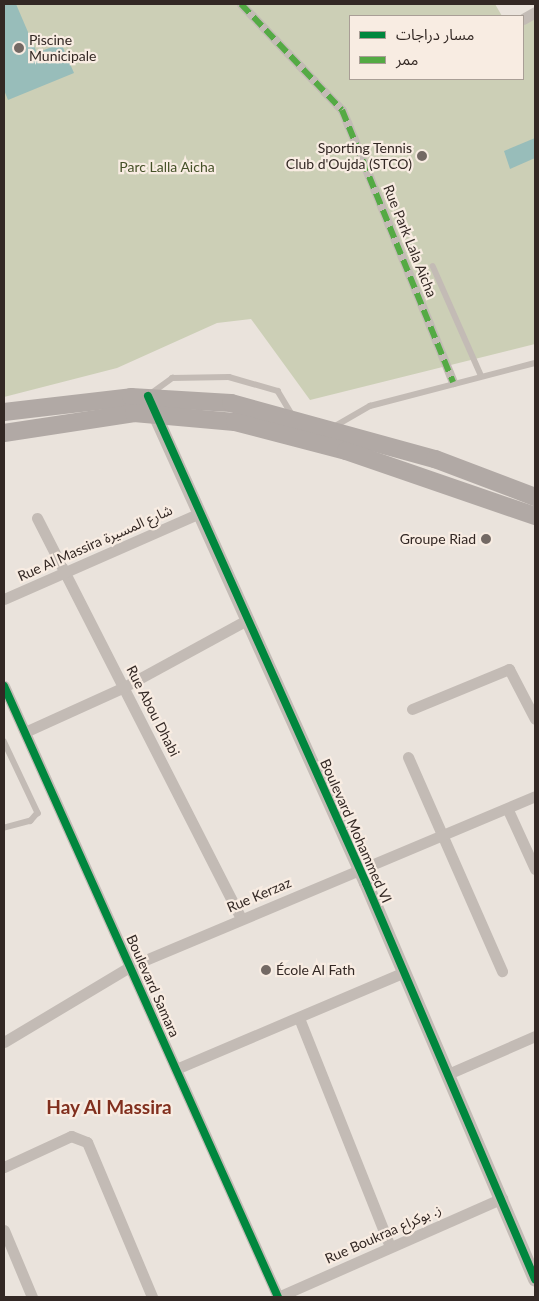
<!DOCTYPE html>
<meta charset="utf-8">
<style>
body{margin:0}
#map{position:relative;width:539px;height:1301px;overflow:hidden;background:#eae3dc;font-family:Lato,"Noto Sans Arabic",sans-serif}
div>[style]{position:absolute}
.green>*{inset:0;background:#cccfb6}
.water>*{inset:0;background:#98bdba}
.service>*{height:5.5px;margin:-2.75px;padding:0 2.75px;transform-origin:2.75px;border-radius:2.75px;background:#c3bbb5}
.pedestrian>*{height:9px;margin:-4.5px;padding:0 4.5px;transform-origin:4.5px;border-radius:4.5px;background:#c3bbb5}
.minor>*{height:11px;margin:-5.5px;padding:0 5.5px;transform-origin:5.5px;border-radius:5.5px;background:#c3bbb5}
.tertiary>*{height:14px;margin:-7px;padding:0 7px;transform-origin:7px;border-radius:7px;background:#c3bbb5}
.primary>*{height:18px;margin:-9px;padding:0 9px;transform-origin:9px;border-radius:9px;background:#b1a9a5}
.quiet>*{height:6px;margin-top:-3px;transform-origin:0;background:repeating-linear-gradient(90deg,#54aa44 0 12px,transparent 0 18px)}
.cycleway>*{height:8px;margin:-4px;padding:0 4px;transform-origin:4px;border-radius:4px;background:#00873e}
.dots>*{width:14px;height:14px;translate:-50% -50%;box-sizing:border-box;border:2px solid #f8ece2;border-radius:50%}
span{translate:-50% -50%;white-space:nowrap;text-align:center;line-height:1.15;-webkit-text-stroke:4.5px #f8ece2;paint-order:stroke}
.poi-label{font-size:14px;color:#332824}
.left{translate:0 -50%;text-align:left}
.right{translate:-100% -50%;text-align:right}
.park-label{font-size:14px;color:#455128}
.street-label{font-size:14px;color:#332824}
.district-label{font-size:19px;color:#812f1e;font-weight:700}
.frame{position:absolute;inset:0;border:5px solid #332824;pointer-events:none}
.legend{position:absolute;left:349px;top:15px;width:175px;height:65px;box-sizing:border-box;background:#f8ece2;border:1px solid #a99e96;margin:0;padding:6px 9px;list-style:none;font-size:15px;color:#332824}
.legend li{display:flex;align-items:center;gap:10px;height:25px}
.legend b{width:25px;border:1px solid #a99e96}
</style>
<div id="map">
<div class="green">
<i style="clip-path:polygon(4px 4px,495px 4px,502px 16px,350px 16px,350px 79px,523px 79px,523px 24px,535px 18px,535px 344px,310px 400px,251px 319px,217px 323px,117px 368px,4px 397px)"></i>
</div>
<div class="water">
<i style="clip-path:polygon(4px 4px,16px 4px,37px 53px,61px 43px,74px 73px,8px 100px,4px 90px)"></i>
<i style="clip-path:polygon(535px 138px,535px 158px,510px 169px,504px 151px)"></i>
</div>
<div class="service">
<i style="left:433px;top:266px;width:119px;rotate:66.2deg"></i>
<i style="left:149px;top:395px;width:29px;rotate:-36deg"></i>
<i style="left:172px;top:378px;width:57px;rotate:-1deg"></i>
<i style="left:229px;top:377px;width:51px;rotate:15.9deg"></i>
<i style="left:278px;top:391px;width:29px;rotate:59deg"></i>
<i style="left:332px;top:428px;width:44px;rotate:-30.1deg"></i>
<i style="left:370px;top:406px;width:171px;rotate:-14.6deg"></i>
<i style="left:4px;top:741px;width:80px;rotate:64.7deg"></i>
<i style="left:38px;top:813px;width:11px;rotate:131deg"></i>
<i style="left:31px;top:821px;width:28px;rotate:165deg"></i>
</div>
<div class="pedestrian">
<i style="left:241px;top:4px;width:146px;rotate:46.4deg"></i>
<i style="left:342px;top:110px;width:294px;rotate:67.8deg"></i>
</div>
<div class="minor">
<i style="left:523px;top:19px;width:14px;rotate:-30deg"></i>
<i style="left:37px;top:518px;width:449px;rotate:63deg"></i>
<i style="left:4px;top:599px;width:212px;rotate:-23.7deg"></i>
<i style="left:4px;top:686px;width:670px;rotate:65.85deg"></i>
<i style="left:412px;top:709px;width:105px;rotate:-22.4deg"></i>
<i style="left:509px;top:669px;width:56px;rotate:62.5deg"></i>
<i style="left:25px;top:732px;width:109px;rotate:-24.4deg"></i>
<i style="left:124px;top:687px;width:138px;rotate:-28.6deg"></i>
<i style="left:408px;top:757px;width:234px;rotate:66.3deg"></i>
<i style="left:508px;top:810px;width:65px;rotate:65.4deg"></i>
<i style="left:299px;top:1018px;width:246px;rotate:68.3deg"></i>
<i style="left:4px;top:1042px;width:148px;rotate:-30.9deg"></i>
<i style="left:131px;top:966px;width:438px;rotate:-22.8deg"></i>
<i style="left:176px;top:1069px;width:248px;rotate:-23deg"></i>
<i style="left:448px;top:1074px;width:95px;rotate:-23.6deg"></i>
<i style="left:4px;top:1167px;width:74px;rotate:-24.8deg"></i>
<i style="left:71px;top:1136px;width:17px;rotate:21deg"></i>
<i style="left:87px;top:1142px;width:168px;rotate:67.2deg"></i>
<i style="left:4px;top:1230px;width:73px;rotate:67.3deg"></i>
<i style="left:278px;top:1297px;width:245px;rotate:-23.8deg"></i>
</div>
<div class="tertiary">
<i style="left:152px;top:408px;width:521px;rotate:65.75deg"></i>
<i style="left:366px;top:883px;width:431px;rotate:66.9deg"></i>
</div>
<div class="primary">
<i style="left:4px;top:412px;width:128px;rotate:-6.7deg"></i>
<i style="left:131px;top:397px;width:100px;rotate:3.4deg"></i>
<i style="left:231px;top:403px;width:212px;rotate:15.4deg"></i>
<i style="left:435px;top:459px;width:107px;rotate:20.8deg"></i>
<i style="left:4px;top:433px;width:132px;rotate:-8.7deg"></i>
<i style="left:134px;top:413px;width:101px;rotate:5.1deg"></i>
<i style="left:235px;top:422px;width:115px;rotate:14.6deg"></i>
<i style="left:346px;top:451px;width:200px;rotate:19deg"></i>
</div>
<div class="quiet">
<i style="left:241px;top:4px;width:146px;rotate:46.4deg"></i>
<i style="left:342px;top:110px;width:294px;rotate:67.8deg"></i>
</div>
<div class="cycleway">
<i style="left:148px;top:396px;width:534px;rotate:65.88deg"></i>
<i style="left:366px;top:883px;width:431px;rotate:66.9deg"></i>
<i style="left:4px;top:686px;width:670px;rotate:65.85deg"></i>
</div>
<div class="dots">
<i style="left:19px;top:48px;background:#736964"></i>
<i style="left:422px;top:156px;background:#736964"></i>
<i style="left:486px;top:539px;background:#736964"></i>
<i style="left:266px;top:970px;background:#736964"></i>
</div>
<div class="poi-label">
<span class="left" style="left:29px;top:48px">Piscine<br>Municipale</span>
<span class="right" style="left:412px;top:156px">Sporting Tennis<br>Club d'Oujda (STCO)</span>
<span class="right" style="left:476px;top:539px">Groupe Riad</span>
<span class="left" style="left:276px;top:970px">École Al Fath</span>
</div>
<div class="park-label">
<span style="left:167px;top:167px">Parc Lalla Aicha</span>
</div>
<div class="street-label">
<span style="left:410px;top:241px;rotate:68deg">Rue Park Lala Aicha</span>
<span style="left:95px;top:543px;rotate:-24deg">Rue Al Massira شارع المسيرة</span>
<span style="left:153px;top:711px;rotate:63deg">Rue Abou Dhabi</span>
<span style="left:356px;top:831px;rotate:66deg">Boulevard Mohammed VI</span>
<span style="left:259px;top:895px;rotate:-23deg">Rue Kerzaz</span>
<span style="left:153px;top:986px;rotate:66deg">Boulevard Samara</span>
<span style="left:383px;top:1234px;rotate:-24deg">Rue Boukraa ز. بوكراع</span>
</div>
<div class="district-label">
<span style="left:109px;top:1107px">Hay Al Massira</span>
</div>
<div class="frame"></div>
<ul class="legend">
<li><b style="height:6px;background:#00873e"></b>مسار دراجات</li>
<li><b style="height:6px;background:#54aa44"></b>ممر</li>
</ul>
</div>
